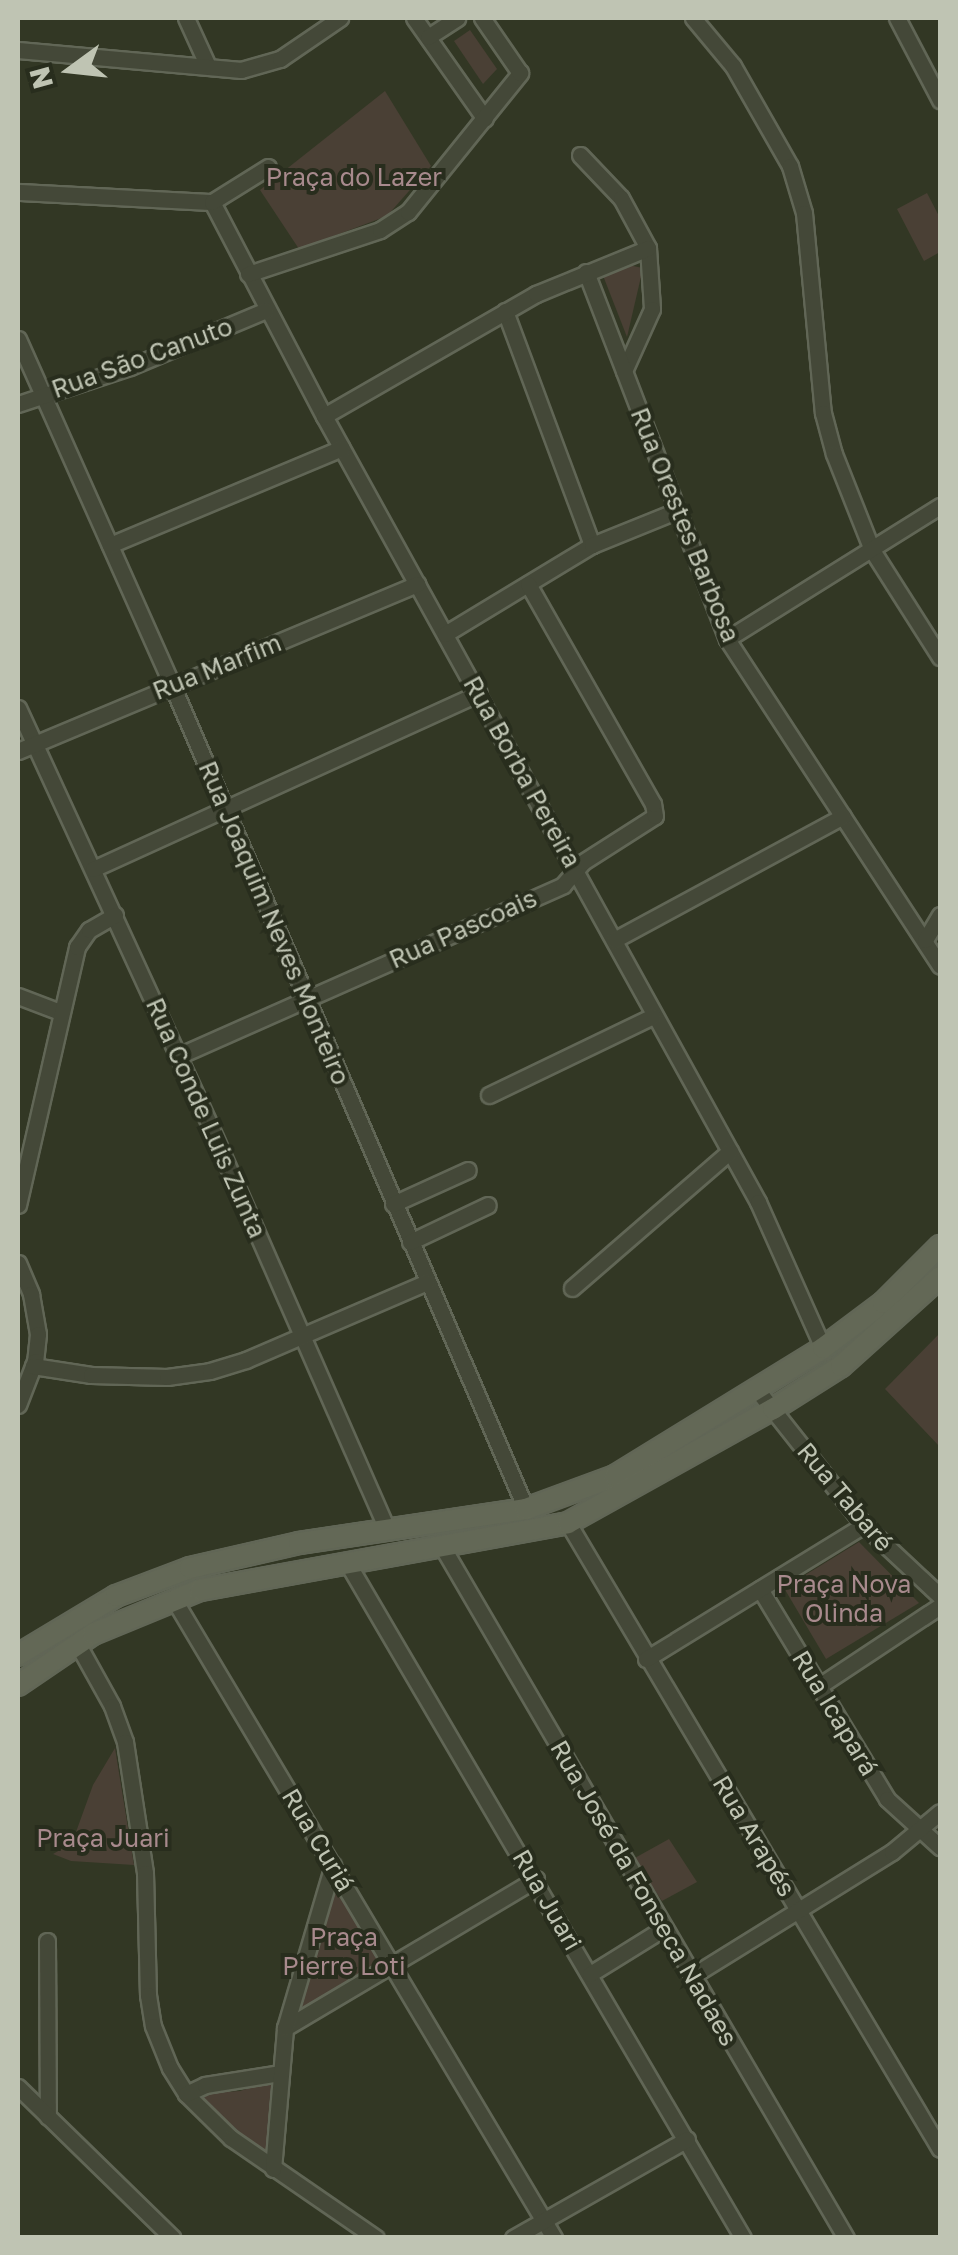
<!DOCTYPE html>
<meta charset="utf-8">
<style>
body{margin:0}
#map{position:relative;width:958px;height:2255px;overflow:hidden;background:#323724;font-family:"Golos Text",sans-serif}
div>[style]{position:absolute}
.green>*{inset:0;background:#4a4035}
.roads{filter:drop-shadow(2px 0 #616656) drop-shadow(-2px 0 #616656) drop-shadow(0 2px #616656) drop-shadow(0 -2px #616656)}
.minor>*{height:15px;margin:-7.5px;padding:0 7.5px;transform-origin:7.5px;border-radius:7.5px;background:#444838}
.major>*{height:20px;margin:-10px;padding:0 10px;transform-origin:10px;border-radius:10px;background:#636856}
span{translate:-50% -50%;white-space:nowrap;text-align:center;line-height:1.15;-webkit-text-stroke:8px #282d1d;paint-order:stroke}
.park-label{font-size:25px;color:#a88a8d}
.street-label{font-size:25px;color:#bfc4b3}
.frame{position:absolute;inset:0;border:20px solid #bfc4b3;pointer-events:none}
.north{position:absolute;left:20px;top:20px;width:100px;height:100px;-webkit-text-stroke:8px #282d1d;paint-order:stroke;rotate:255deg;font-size:28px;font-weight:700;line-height:40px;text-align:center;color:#bfc4b3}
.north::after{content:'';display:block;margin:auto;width:35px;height:45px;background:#bfc4b3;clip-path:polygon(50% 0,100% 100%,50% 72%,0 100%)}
</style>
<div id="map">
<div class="green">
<i style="clip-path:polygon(470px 30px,497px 69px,483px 84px,454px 41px)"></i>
<i style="clip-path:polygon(385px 91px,431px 166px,387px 216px,299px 249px,260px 190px)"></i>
<i style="clip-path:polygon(927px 193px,940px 218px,940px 252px,924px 261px,897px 209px)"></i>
<i style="clip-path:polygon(623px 264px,643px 268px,627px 337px,602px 273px)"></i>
<i style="clip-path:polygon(940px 1333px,940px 1447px,885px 1389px)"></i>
<i style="clip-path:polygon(859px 1542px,919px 1603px,826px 1659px,784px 1588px)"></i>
<i style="clip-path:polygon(115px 1748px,134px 1865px,71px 1861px,53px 1854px,72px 1843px,93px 1785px)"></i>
<i style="clip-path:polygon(669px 1839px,697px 1882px,662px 1901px,633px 1859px)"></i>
<i style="clip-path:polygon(334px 1879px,385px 1963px,293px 2015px,311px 1966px)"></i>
<i style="clip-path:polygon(276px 2079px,269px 2158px,196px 2094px,240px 2091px)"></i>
</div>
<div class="roads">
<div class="minor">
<i style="left:186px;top:18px;width:51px;rotate:65.5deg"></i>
<i style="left:414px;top:18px;width:123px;rotate:54.9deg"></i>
<i style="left:693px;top:18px;width:62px;rotate:50.2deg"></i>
<i style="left:733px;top:66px;width:115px;rotate:60.3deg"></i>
<i style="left:790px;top:166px;width:49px;rotate:73.4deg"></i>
<i style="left:804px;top:213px;width:201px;rotate:84.6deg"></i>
<i style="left:823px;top:413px;width:42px;rotate:75deg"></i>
<i style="left:834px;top:454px;width:103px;rotate:68.4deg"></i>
<i style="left:872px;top:550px;width:127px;rotate:57.6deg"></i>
<i style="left:897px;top:18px;width:93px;rotate:62.3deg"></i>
<i style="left:428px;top:37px;width:35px;rotate:-33deg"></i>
<i style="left:18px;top:50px;width:224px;rotate:5.1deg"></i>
<i style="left:241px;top:70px;width:41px;rotate:-15.8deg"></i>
<i style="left:280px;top:59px;width:73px;rotate:-34.3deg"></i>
<i style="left:580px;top:155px;width:59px;rotate:46.4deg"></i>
<i style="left:621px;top:198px;width:57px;rotate:61.6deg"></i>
<i style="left:648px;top:248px;width:61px;rotate:86.2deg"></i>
<i style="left:652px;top:309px;width:68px;rotate:114.3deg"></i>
<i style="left:18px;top:192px;width:194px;rotate:3deg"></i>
<i style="left:212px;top:202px;width:242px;rotate:62.4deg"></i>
<i style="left:324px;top:416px;width:898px;rotate:61.09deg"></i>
<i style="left:758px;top:1202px;width:160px;rotate:66deg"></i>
<i style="left:212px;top:202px;width:66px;rotate:-32deg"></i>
<i style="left:586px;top:272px;width:393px;rotate:69deg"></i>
<i style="left:727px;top:639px;width:390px;rotate:56.9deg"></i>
<i style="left:248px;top:274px;width:139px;rotate:-18.4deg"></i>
<i style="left:380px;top:230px;width:33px;rotate:-33deg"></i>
<i style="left:408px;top:212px;width:179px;rotate:-51.1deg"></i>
<i style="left:520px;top:73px;width:67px;rotate:-124.6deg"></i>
<i style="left:505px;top:311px;width:250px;rotate:69.6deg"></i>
<i style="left:18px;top:339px;width:379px;rotate:66deg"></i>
<i style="left:172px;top:685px;width:897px;rotate:66.75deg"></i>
<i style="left:18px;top:404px;width:118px;rotate:-18.3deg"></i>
<i style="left:130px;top:367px;width:147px;rotate:-22.7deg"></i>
<i style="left:324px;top:416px;width:245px;rotate:-29.9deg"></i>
<i style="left:536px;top:294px;width:121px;rotate:-22.3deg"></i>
<i style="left:110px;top:545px;width:251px;rotate:-22.7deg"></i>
<i style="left:445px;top:634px;width:172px;rotate:-31.2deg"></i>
<i style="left:592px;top:545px;width:91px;rotate:-22deg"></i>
<i style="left:727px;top:639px;width:251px;rotate:-32deg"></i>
<i style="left:18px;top:708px;width:460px;rotate:65.3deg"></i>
<i style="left:210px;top:1126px;width:442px;rotate:66.3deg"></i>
<i style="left:18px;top:751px;width:433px;rotate:-22.7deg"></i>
<i style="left:93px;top:869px;width:424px;rotate:-24.5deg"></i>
<i style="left:614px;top:940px;width:260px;rotate:-28.4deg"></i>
<i style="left:925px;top:940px;width:29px;rotate:-59deg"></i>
<i style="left:18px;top:996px;width:45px;rotate:20.9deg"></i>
<i style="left:178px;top:1056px;width:421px;rotate:-23.9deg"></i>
<i style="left:563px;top:885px;width:30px;rotate:-49deg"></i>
<i style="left:583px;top:862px;width:85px;rotate:-32.6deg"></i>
<i style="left:655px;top:816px;width:12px;rotate:-99deg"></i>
<i style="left:653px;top:804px;width:253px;rotate:-119.6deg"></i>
<i style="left:489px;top:1095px;width:182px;rotate:-25.7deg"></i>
<i style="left:393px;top:1204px;width:82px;rotate:-24.4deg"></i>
<i style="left:18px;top:1205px;width:265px;rotate:-77.1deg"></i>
<i style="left:77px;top:947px;width:21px;rotate:-55deg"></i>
<i style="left:89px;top:930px;width:30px;rotate:-30deg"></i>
<i style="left:410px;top:1242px;width:86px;rotate:-25.4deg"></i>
<i style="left:18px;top:1263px;width:34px;rotate:67deg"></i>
<i style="left:31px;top:1294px;width:41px;rotate:80.1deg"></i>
<i style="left:38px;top:1334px;width:27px;rotate:96deg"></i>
<i style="left:35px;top:1361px;width:47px;rotate:111.1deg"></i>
<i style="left:572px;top:1288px;width:209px;rotate:-40.9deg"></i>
<i style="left:33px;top:1366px;width:59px;rotate:8.8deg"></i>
<i style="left:91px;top:1375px;width:76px;rotate:1.5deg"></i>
<i style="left:167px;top:1377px;width:43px;rotate:-7.9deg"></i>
<i style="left:210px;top:1371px;width:38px;rotate:-17deg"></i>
<i style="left:246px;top:1360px;width:197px;rotate:-23.3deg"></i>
<i style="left:758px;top:1391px;width:171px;rotate:51.7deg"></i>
<i style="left:864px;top:1525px;width:104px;rotate:43.1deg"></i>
<i style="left:568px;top:1523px;width:728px;rotate:59.28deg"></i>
<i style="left:443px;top:1548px;width:799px;rotate:59.71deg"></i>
<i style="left:348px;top:1564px;width:781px;rotate:59.63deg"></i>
<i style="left:760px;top:1589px;width:245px;rotate:58.8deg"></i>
<i style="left:887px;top:1799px;width:72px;rotate:42.2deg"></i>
<i style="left:173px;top:1598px;width:745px;rotate:59.23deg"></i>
<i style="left:77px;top:1643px;width:72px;rotate:60.9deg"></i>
<i style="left:112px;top:1706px;width:38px;rotate:70deg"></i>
<i style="left:125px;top:1742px;width:133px;rotate:81.3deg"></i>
<i style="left:145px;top:1873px;width:122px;rotate:88.6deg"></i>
<i style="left:148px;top:1995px;width:31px;rotate:81deg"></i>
<i style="left:153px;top:2026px;width:45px;rotate:68deg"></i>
<i style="left:170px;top:2068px;width:31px;rotate:58deg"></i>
<i style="left:186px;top:2094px;width:63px;rotate:44.4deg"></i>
<i style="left:231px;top:2138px;width:176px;rotate:34.6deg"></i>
<i style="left:646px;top:1659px;width:256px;rotate:-31.6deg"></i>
<i style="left:819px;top:1686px;width:145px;rotate:-33.5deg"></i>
<i style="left:47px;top:1941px;width:176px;rotate:89.7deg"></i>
<i style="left:590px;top:1974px;width:87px;rotate:-31.9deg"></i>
<i style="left:692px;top:1976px;width:235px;rotate:-31.8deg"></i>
<i style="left:892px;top:1852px;width:62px;rotate:-39.8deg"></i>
<i style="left:285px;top:2028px;width:292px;rotate:-30.7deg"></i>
<i style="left:18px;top:2087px;width:216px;rotate:44.3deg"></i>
<i style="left:186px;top:2094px;width:21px;rotate:-25deg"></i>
<i style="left:205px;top:2085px;width:77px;rotate:-9deg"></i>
<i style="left:273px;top:2169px;width:142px;rotate:-85.1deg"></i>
<i style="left:285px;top:2028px;width:170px;rotate:-73.6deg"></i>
<i style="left:513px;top:2238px;width:200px;rotate:-29.6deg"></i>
</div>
<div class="major">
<i style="left:18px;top:1655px;width:114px;rotate:-31deg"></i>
<i style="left:116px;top:1596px;width:79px;rotate:-20.7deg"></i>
<i style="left:190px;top:1568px;width:112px;rotate:-12.9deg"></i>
<i style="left:299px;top:1543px;width:230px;rotate:-8.5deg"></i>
<i style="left:526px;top:1509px;width:95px;rotate:-20.3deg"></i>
<i style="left:615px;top:1476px;width:244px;rotate:-31.6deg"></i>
<i style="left:823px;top:1348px;width:75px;rotate:-36.9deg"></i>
<i style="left:883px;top:1303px;width:81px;rotate:-45deg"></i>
<i style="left:18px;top:1685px;width:91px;rotate:-34.2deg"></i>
<i style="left:93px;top:1634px;width:116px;rotate:-22.4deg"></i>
<i style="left:200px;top:1590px;width:374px;rotate:-10.3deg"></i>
<i style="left:568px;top:1523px;width:235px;rotate:-29.1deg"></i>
<i style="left:773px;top:1409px;width:80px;rotate:-32.3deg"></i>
<i style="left:841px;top:1366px;width:133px;rotate:-42deg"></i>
</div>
</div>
<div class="park-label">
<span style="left:354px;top:177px">Praça do Lazer</span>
<span style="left:844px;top:1599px">Praça Nova<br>Olinda</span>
<span style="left:103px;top:1838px">Praça Juari</span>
<span style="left:344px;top:1952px">Praça<br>Pierre Loti</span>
</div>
<div class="street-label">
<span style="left:142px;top:358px;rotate:-20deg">Rua São Canuto</span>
<span style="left:685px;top:525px;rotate:68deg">Rua Orestes Barbosa</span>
<span style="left:217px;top:667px;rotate:-22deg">Rua Marfim</span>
<span style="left:522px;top:772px;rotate:61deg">Rua Borba Pereira</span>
<span style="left:274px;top:923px;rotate:67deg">Rua Joaquim Neves Monteiro</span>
<span style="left:463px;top:929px;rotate:-24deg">Rua Pascoais</span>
<span style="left:206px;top:1118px;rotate:66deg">Rua Conde Luis Zunta</span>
<span style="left:845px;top:1497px;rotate:50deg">Rua Tabaré</span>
<span style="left:835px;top:1713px;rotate:59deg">Rua Icapará</span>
<span style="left:754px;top:1836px;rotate:59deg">Rua Arapés</span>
<span style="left:318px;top:1840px;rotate:59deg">Rua Curiá</span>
<span style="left:644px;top:1893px;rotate:60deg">Rua José da Fonseca Nadaes</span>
<span style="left:547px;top:1900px;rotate:60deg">Rua Juari</span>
</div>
<div class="frame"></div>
<div class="north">N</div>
</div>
